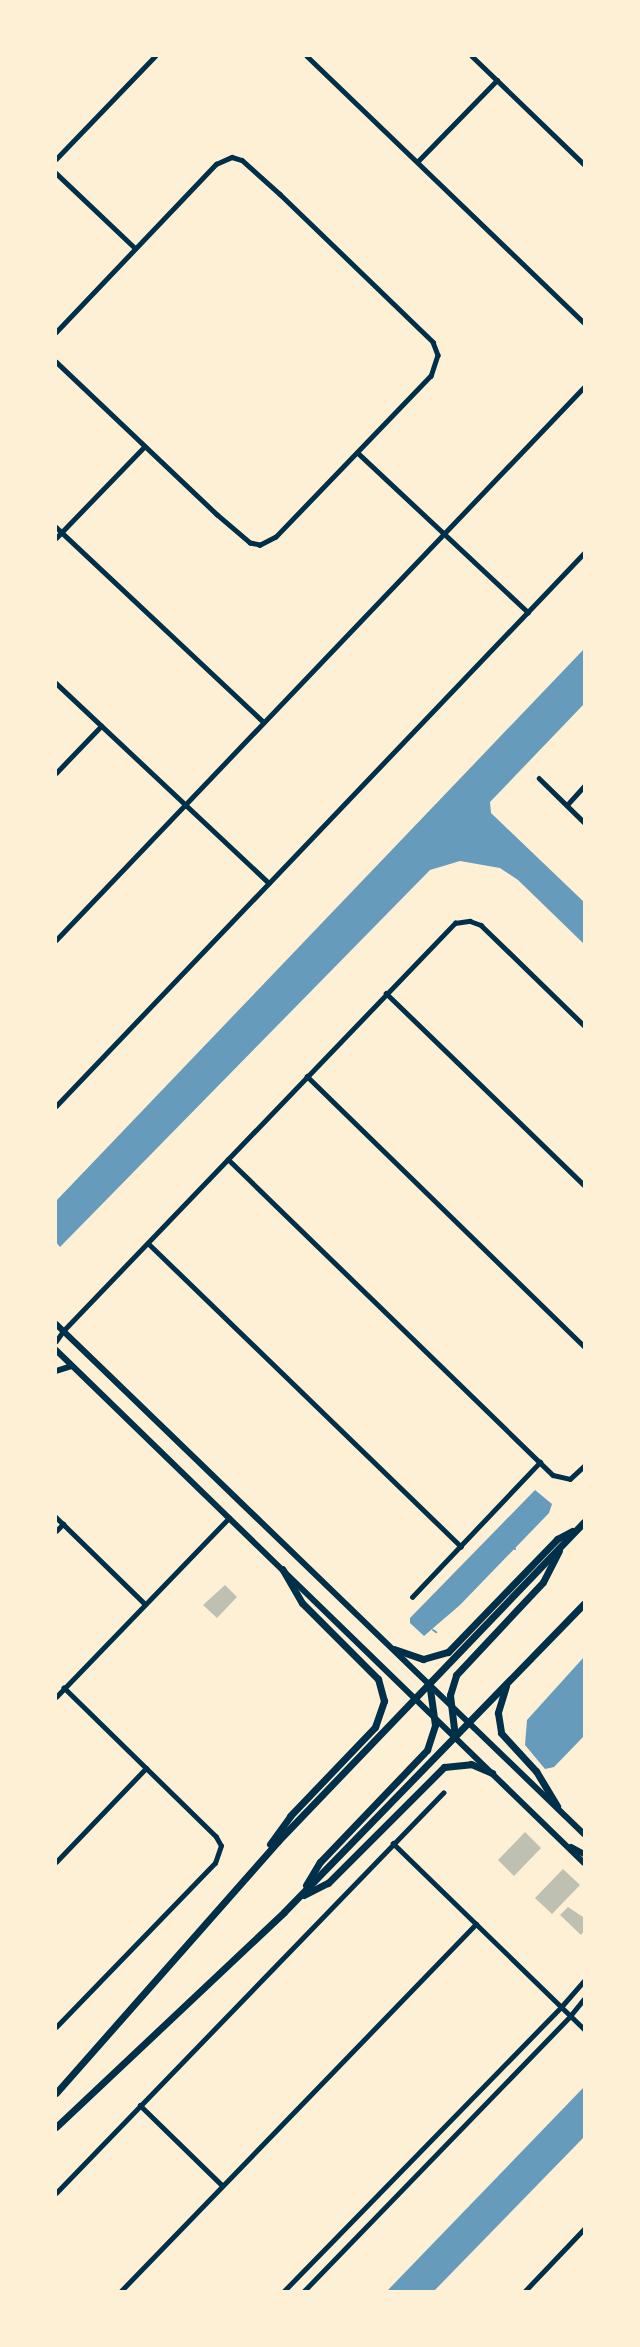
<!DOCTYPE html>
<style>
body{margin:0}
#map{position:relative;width:640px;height:2347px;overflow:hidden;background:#fdf0d5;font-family:"Asap Condensed",sans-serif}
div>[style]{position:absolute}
.water>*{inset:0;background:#669bbc}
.stream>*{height:2px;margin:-1px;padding:0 1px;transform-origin:1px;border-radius:1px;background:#669bbc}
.building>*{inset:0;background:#bec0b2}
.minor>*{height:4.5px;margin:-2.25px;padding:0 2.25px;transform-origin:2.25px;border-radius:2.25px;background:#003049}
.tertiary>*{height:5px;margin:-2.5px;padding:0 2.5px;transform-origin:2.5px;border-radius:2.5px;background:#003049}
.secondary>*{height:6px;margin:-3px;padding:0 3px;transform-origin:3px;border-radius:3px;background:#003049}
.trunk>*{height:7px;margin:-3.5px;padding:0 3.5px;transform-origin:3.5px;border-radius:3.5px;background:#003049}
span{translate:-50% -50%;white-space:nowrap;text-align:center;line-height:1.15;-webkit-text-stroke:4.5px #fdf0d5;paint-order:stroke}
.frame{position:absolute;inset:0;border:57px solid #fdf0d5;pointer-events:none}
</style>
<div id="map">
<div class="water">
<i style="clip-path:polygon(584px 649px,584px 704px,490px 802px,491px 813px,584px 902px,584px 944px,518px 880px,500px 868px,460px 861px,430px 870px,60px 1247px,56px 1242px,56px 1201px)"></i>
<i style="clip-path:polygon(535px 1490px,552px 1504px,549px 1513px,460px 1605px,424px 1636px,410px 1623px,410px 1618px)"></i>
<i style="clip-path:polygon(584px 1657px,584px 1736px,554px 1767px,545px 1769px,525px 1745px,527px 1720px)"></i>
<i style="clip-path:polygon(584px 2087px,584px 2137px,434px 2291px,387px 2291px)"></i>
</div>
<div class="stream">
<i style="left:513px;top:1547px;width:3px;rotate:45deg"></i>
<i style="left:433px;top:1630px;width:4px;rotate:34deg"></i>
</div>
<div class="building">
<i style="clip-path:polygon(225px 1585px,237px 1597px,217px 1618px,203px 1605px)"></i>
<i style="clip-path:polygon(525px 1832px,541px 1848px,514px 1876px,498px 1860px)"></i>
<i style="clip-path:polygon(563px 1869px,580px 1885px,552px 1914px,535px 1898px)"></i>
<i style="clip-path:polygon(568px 1907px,583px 1917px,584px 1931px,581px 1935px,560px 1915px)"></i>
</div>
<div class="minor">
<i style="left:307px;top:56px;width:385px;rotate:43.9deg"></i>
<i style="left:472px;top:56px;width:156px;rotate:44deg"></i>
<i style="left:56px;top:159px;width:143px;rotate:-46.1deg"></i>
<i style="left:418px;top:161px;width:113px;rotate:-45.7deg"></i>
<i style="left:56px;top:173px;width:109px;rotate:43.5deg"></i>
<i style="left:56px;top:332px;width:232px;rotate:-46.4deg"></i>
<i style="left:216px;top:164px;width:17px;rotate:-24deg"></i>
<i style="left:232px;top:157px;width:10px;rotate:17deg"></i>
<i style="left:242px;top:160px;width:51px;rotate:41.8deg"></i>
<i style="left:280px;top:194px;width:213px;rotate:44deg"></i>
<i style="left:433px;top:342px;width:14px;rotate:69deg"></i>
<i style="left:438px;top:355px;width:22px;rotate:108deg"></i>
<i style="left:431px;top:376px;width:223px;rotate:133.9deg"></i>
<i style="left:276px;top:537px;width:18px;rotate:153deg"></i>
<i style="left:260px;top:545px;width:10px;rotate:-169deg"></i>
<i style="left:250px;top:543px;width:43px;rotate:-139.7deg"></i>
<i style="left:217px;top:515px;width:222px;rotate:-136.5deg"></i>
<i style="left:358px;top:453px;width:233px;rotate:43.1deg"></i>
<i style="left:56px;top:527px;width:285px;rotate:43.2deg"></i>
<i style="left:56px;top:538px;width:125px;rotate:-46deg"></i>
<i style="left:56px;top:683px;width:292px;rotate:43.2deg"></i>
<i style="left:56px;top:773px;width:65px;rotate:-46.2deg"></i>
<i style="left:539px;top:778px;width:63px;rotate:44.4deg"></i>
<i style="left:567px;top:805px;width:25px;rotate:-48deg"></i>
<i style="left:56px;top:940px;width:765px;rotate:-46.32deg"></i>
<i style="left:386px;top:993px;width:276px;rotate:44.1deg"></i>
<i style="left:307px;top:1076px;width:387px;rotate:44.3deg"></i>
<i style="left:56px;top:1106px;width:765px;rotate:-46.32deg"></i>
<i style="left:228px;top:1159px;width:453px;rotate:44.2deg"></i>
<i style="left:553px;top:1475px;width:17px;rotate:13deg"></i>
<i style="left:570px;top:1479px;width:19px;rotate:-43deg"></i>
<i style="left:148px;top:1243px;width:436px;rotate:44.1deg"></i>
<i style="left:63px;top:1331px;width:566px;rotate:-46.15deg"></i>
<i style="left:455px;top:923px;width:15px;rotate:-8deg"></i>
<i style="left:470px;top:921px;width:12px;rotate:20deg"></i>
<i style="left:481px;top:925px;width:144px;rotate:44.2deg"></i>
<i style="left:56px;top:1517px;width:124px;rotate:44.3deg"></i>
<i style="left:56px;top:1531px;width:10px;rotate:-45deg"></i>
<i style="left:412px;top:1597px;width:186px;rotate:-46.5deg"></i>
<i style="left:56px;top:1697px;width:249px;rotate:-46deg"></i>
<i style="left:393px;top:1843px;width:267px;rotate:44.2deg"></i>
<i style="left:56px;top:1862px;width:130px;rotate:-46.2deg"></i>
<i style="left:56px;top:2027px;width:228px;rotate:-45.9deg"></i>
<i style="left:215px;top:1863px;width:18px;rotate:-71deg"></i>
<i style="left:221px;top:1846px;width:10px;rotate:-119deg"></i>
<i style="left:216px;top:1837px;width:213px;rotate:-135.6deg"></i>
<i style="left:140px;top:2105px;width:115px;rotate:44.3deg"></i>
<i style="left:56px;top:2193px;width:557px;rotate:-45.95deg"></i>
<i style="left:120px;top:2292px;width:512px;rotate:-45.95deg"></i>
<i style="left:283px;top:2292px;width:398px;rotate:-45.7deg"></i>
<i style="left:303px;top:2292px;width:384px;rotate:-45.9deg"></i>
<i style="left:524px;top:2292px;width:87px;rotate:-46.4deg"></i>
</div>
<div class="tertiary">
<i style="left:56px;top:1341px;width:12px;rotate:-55deg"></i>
<i style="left:561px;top:2007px;width:35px;rotate:-49deg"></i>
<i style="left:570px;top:2016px;width:22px;rotate:-51deg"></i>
</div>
<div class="secondary">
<i style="left:56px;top:1324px;width:734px;rotate:44.01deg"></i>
<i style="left:56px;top:1350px;width:736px;rotate:44.17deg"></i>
<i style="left:56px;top:1371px;width:16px;rotate:-18deg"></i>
<i style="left:571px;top:1847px;width:15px;rotate:28deg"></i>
</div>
<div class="trunk">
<i style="left:394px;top:1649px;width:31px;rotate:19deg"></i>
<i style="left:423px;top:1659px;width:26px;rotate:-16deg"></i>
<i style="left:448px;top:1652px;width:157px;rotate:-46deg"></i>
<i style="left:557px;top:1539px;width:17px;rotate:-28deg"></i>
<i style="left:506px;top:1686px;width:28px;rotate:107deg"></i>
<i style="left:498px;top:1713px;width:20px;rotate:81deg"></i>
<i style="left:501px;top:1733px;width:52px;rotate:47.4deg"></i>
<i style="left:536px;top:1771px;width:41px;rotate:59deg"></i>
<i style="left:455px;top:1737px;width:42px;rotate:-96.8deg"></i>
<i style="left:450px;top:1695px;width:21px;rotate:-73deg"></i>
<i style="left:456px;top:1675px;width:127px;rotate:-46.9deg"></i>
<i style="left:543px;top:1582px;width:35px;rotate:-63deg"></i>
<i style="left:270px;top:1844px;width:34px;rotate:-54deg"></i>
<i style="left:290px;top:1816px;width:123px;rotate:-46.3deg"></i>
<i style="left:375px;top:1727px;width:28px;rotate:-71deg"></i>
<i style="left:384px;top:1701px;width:23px;rotate:-105deg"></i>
<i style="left:378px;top:1679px;width:107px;rotate:-135deg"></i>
<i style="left:302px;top:1603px;width:39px;rotate:-120deg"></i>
<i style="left:306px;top:1885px;width:27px;rotate:-59deg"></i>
<i style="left:320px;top:1862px;width:155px;rotate:-46.3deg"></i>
<i style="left:427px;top:1750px;width:26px;rotate:-72deg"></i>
<i style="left:435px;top:1725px;width:43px;rotate:-97.9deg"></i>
<i style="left:304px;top:1895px;width:27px;rotate:-27deg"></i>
<i style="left:328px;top:1883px;width:164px;rotate:-45deg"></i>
<i style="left:444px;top:1767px;width:27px;rotate:-6deg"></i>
<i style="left:471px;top:1764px;width:23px;rotate:23deg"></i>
<i style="left:56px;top:2093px;width:336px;rotate:-48.6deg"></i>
<i style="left:278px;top:1841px;width:442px;rotate:-46.2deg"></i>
<i style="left:56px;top:2127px;width:313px;rotate:-43.3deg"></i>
<i style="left:284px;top:1912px;width:430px;rotate:-45.8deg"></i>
</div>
<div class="frame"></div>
</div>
